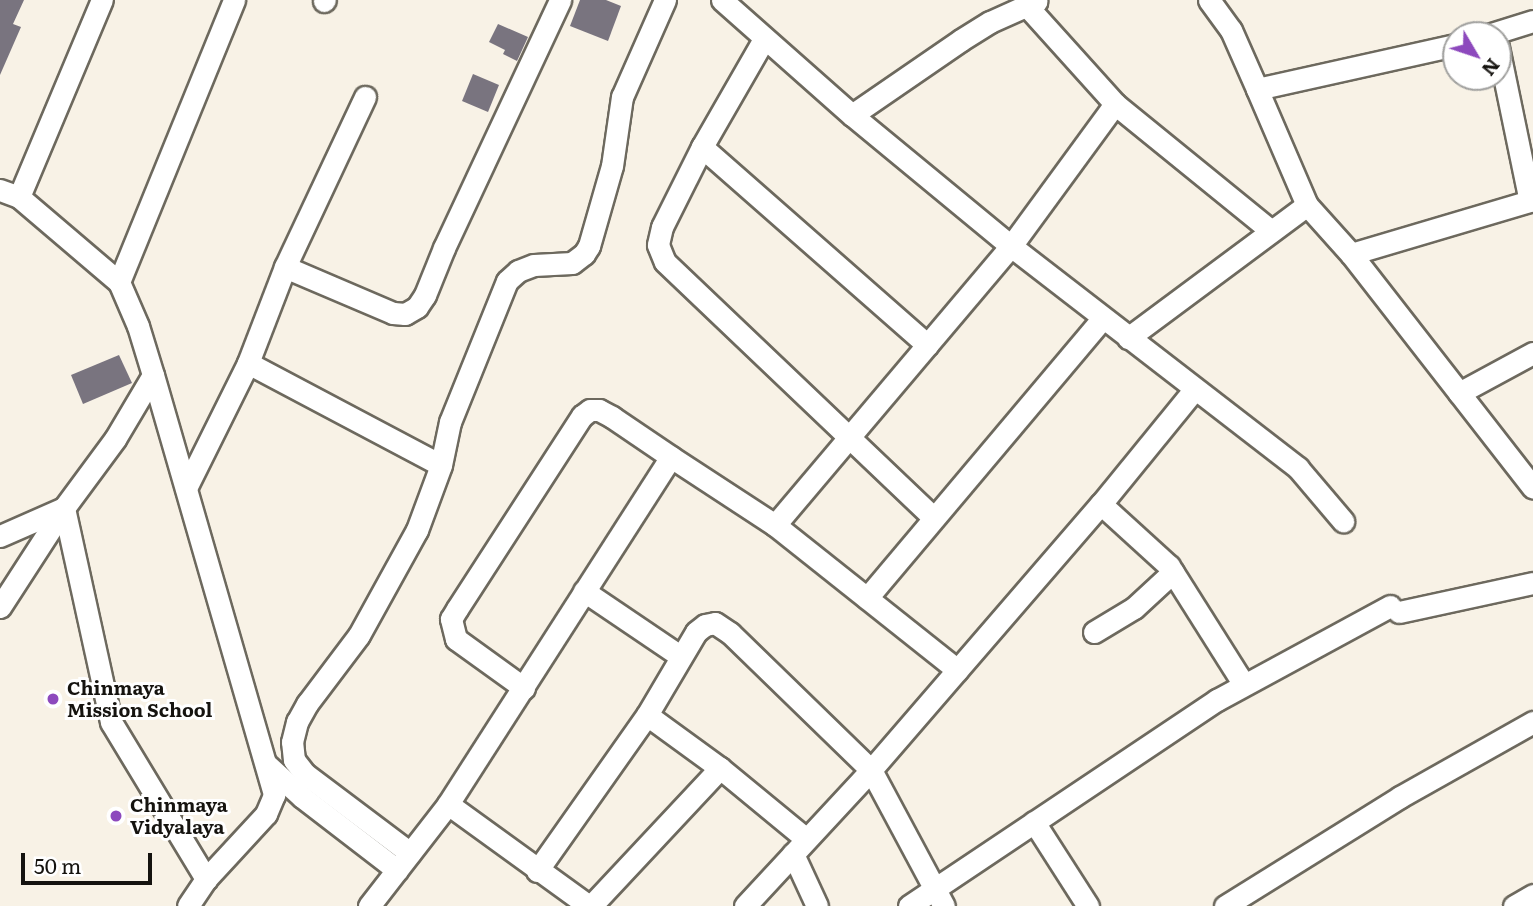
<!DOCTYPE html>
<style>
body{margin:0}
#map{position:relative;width:1533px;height:906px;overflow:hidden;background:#f8f2e6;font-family:Literata,serif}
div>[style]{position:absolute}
.building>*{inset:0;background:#79747f}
.roads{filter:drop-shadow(2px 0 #6d695e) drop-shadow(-2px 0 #6d695e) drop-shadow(0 2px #6d695e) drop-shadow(0 -2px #6d695e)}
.minor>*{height:21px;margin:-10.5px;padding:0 10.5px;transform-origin:10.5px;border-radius:10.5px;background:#fff}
.dots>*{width:19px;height:19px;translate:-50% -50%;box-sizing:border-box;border:4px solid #fff;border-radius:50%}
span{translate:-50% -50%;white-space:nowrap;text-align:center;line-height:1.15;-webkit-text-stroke:6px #fff;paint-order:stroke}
.poi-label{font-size:19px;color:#15130f;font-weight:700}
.left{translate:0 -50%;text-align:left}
.north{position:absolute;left:1442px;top:21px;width:70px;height:70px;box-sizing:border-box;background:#fff;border:2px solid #a1a19f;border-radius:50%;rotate:129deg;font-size:19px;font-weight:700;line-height:28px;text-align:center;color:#15130f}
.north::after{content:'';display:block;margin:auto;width:24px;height:32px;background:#8d49bd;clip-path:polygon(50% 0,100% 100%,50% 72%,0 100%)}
.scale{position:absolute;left:21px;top:853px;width:131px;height:32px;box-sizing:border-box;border:4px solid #15130f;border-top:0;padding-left:9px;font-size:21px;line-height:24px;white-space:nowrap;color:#15130f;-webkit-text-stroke:5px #fff;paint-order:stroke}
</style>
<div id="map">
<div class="building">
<i style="clip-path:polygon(0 0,24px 0,13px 24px,21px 27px,0 75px)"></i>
<i style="clip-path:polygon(580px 0,606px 0,621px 6px,608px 41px,570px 26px)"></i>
<i style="clip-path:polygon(498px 24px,528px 37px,517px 61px,503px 54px,505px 50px,489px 42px)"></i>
<i style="clip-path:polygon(473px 74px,499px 85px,488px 112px,462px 101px)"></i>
<i style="clip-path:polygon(119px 355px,132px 383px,83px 404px,71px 375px)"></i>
</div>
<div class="roads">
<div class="minor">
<i style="left:722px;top:0;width:174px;rotate:41.5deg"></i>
<i style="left:852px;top:115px;width:206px;rotate:39.5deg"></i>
<i style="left:1011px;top:246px;width:363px;rotate:37.7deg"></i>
<i style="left:1298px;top:468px;width:70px;rotate:49.7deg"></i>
<i style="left:1209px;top:0;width:37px;rotate:54deg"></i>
<i style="left:1231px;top:30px;width:64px;rotate:66.2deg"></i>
<i style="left:1257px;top:89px;width:204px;rotate:-12.5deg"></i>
<i style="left:324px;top:1px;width:1px;rotate:-45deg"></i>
<i style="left:1026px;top:5px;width:133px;rotate:48deg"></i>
<i style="left:1115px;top:104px;width:200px;rotate:39.1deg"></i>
<i style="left:1488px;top:35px;width:47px;rotate:-17.3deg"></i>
<i style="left:764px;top:39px;width:125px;rotate:119.9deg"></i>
<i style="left:702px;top:147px;width:89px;rotate:116.6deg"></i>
<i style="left:662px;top:227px;width:18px;rotate:103deg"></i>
<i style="left:658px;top:245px;width:18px;rotate:68deg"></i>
<i style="left:665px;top:262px;width:370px;rotate:43.6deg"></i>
<i style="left:1498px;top:47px;width:157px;rotate:78.3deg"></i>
<i style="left:1257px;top:89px;width:126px;rotate:66.7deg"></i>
<i style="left:1307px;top:205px;width:66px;rotate:48.1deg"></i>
<i style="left:1351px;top:254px;width:190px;rotate:-16.5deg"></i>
<i style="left:852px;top:115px;width:132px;rotate:-34.5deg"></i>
<i style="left:961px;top:40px;width:34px;rotate:-32deg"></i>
<i style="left:990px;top:22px;width:51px;rotate:-24.1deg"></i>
<i style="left:702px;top:147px;width:300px;rotate:41.3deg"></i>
<i style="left:0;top:190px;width:20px;rotate:20deg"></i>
<i style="left:19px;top:197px;width:131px;rotate:40.4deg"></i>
<i style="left:19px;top:197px;width:214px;rotate:-67.2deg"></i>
<i style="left:1351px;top:254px;width:296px;rotate:52.1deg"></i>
<i style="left:285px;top:267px;width:117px;rotate:23.1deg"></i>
<i style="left:393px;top:313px;width:12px;rotate:5deg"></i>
<i style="left:405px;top:314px;width:14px;rotate:-30deg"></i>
<i style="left:417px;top:307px;width:14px;rotate:-56deg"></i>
<i style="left:425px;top:295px;width:51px;rotate:-68deg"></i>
<i style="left:444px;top:248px;width:274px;rotate:-64.9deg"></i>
<i style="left:1128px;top:338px;width:223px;rotate:-36.6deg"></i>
<i style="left:248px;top:363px;width:218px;rotate:27.9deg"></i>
<i style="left:153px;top:375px;width:437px;rotate:73.9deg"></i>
<i style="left:274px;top:795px;width:21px;rotate:113deg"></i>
<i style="left:266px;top:814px;width:88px;rotate:132.7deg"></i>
<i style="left:1459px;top:393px;width:84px;rotate:-28.4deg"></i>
<i style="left:186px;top:488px;width:140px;rotate:-63.6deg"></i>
<i style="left:248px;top:363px;width:103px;rotate:-68.9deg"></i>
<i style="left:285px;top:267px;width:188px;rotate:-64.8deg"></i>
<i style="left:1101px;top:504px;width:92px;rotate:42.4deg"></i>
<i style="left:1169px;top:566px;width:138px;rotate:57.7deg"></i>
<i style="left:64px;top:508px;width:219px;rotate:77.6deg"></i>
<i style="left:111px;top:722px;width:184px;rotate:58.8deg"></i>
<i style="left:206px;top:879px;width:32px;rotate:124deg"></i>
<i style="left:775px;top:525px;width:233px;rotate:38.5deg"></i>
<i style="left:0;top:536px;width:70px;rotate:-23.6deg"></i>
<i style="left:584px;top:591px;width:116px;rotate:34.1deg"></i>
<i style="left:867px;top:598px;width:366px;rotate:-49.9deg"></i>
<i style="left:0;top:607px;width:118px;rotate:-57.1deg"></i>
<i style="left:64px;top:508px;width:86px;rotate:-53.5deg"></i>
<i style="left:115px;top:439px;width:74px;rotate:-59.3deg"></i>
<i style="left:153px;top:375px;width:51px;rotate:-107deg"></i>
<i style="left:138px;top:326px;width:48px;rotate:-113.4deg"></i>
<i style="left:119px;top:282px;width:305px;rotate:-67.8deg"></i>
<i style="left:1399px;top:612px;width:137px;rotate:-12.2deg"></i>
<i style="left:1094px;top:632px;width:47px;rotate:-31deg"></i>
<i style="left:1134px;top:608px;width:53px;rotate:-42.7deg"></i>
<i style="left:524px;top:688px;width:84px;rotate:-144.2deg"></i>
<i style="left:456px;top:639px;width:21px;rotate:-104deg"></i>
<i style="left:451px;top:619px;width:12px;rotate:-59deg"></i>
<i style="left:457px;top:609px;width:230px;rotate:-57.1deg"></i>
<i style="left:582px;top:416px;width:10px;rotate:-37deg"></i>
<i style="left:590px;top:410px;width:9px"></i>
<i style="left:599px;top:410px;width:15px;rotate:28deg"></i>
<i style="left:612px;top:417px;width:71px;rotate:34.1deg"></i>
<i style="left:647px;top:715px;width:90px;rotate:36deg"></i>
<i style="left:720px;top:768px;width:110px;rotate:39.5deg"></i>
<i style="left:266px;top:764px;width:49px;rotate:42.5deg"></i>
<i style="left:302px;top:797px;width:120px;rotate:37.5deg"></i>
<i style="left:448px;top:804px;width:174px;rotate:35.9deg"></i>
<i style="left:1034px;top:822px;width:100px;rotate:57.3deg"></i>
<i style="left:410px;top:853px;width:131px;rotate:-143deg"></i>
<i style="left:305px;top:774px;width:18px;rotate:-128deg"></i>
<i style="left:294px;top:760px;width:18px;rotate:-96deg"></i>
<i style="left:292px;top:742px;width:21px;rotate:-76deg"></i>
<i style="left:297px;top:722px;width:21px;rotate:-61deg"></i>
<i style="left:307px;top:704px;width:86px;rotate:-53deg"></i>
<i style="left:359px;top:635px;width:120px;rotate:-61.1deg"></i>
<i style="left:417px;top:530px;width:69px;rotate:-69.7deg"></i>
<i style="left:441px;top:465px;width:44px;rotate:-78.2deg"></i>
<i style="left:450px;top:422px;width:152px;rotate:-68deg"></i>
<i style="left:507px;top:281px;width:15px;rotate:-42deg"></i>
<i style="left:518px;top:271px;width:17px;rotate:-21deg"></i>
<i style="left:534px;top:265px;width:38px;rotate:-3deg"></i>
<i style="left:572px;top:263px;width:15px;rotate:-37deg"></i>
<i style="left:584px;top:254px;width:9px;rotate:-58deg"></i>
<i style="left:589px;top:246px;width:83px;rotate:-74deg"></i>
<i style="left:612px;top:166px;width:70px;rotate:-81.8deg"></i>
<i style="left:622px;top:97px;width:106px;rotate:-66.1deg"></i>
<i style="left:793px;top:854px;width:57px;rotate:65.2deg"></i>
<i style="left:537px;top:871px;width:191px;rotate:-54.8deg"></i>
<i style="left:647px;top:715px;width:96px;rotate:-59.4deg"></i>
<i style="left:696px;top:632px;width:11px;rotate:-38deg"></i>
<i style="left:705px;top:625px;width:10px;rotate:-11deg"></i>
<i style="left:715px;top:623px;width:18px;rotate:34deg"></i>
<i style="left:730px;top:633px;width:197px;rotate:44.2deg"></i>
<i style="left:871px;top:770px;width:154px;rotate:61.8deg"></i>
<i style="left:369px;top:906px;width:129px;rotate:-52.2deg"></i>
<i style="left:448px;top:804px;width:412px;rotate:-57.3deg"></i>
<i style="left:671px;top:457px;width:124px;rotate:33.2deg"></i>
<i style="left:775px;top:525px;width:365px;rotate:-49.8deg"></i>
<i style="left:1011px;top:246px;width:176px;rotate:-53.8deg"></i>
<i style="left:591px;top:906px;width:189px;rotate:-46.9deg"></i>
<i style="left:745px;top:906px;width:185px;rotate:-47.2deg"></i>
<i style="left:871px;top:770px;width:352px;rotate:-49.2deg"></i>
<i style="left:1101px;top:504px;width:147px;rotate:-50.8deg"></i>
<i style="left:909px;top:906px;width:371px;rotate:-33.8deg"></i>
<i style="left:1217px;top:700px;width:197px;rotate:-28.5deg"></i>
<i style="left:1225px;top:906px;width:206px;rotate:-31.9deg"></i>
<i style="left:1400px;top:797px;width:153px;rotate:-29.4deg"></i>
<i style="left:1514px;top:906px;width:22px;rotate:-30deg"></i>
</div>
</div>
<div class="dots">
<i style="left:53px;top:699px;background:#8d49bd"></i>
<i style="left:116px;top:816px;background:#8d49bd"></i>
</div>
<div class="poi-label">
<span class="left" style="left:67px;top:699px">Chinmaya<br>Mission School</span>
<span class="left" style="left:130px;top:816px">Chinmaya<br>Vidyalaya</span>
</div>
<div class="north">N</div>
<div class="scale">50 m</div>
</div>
